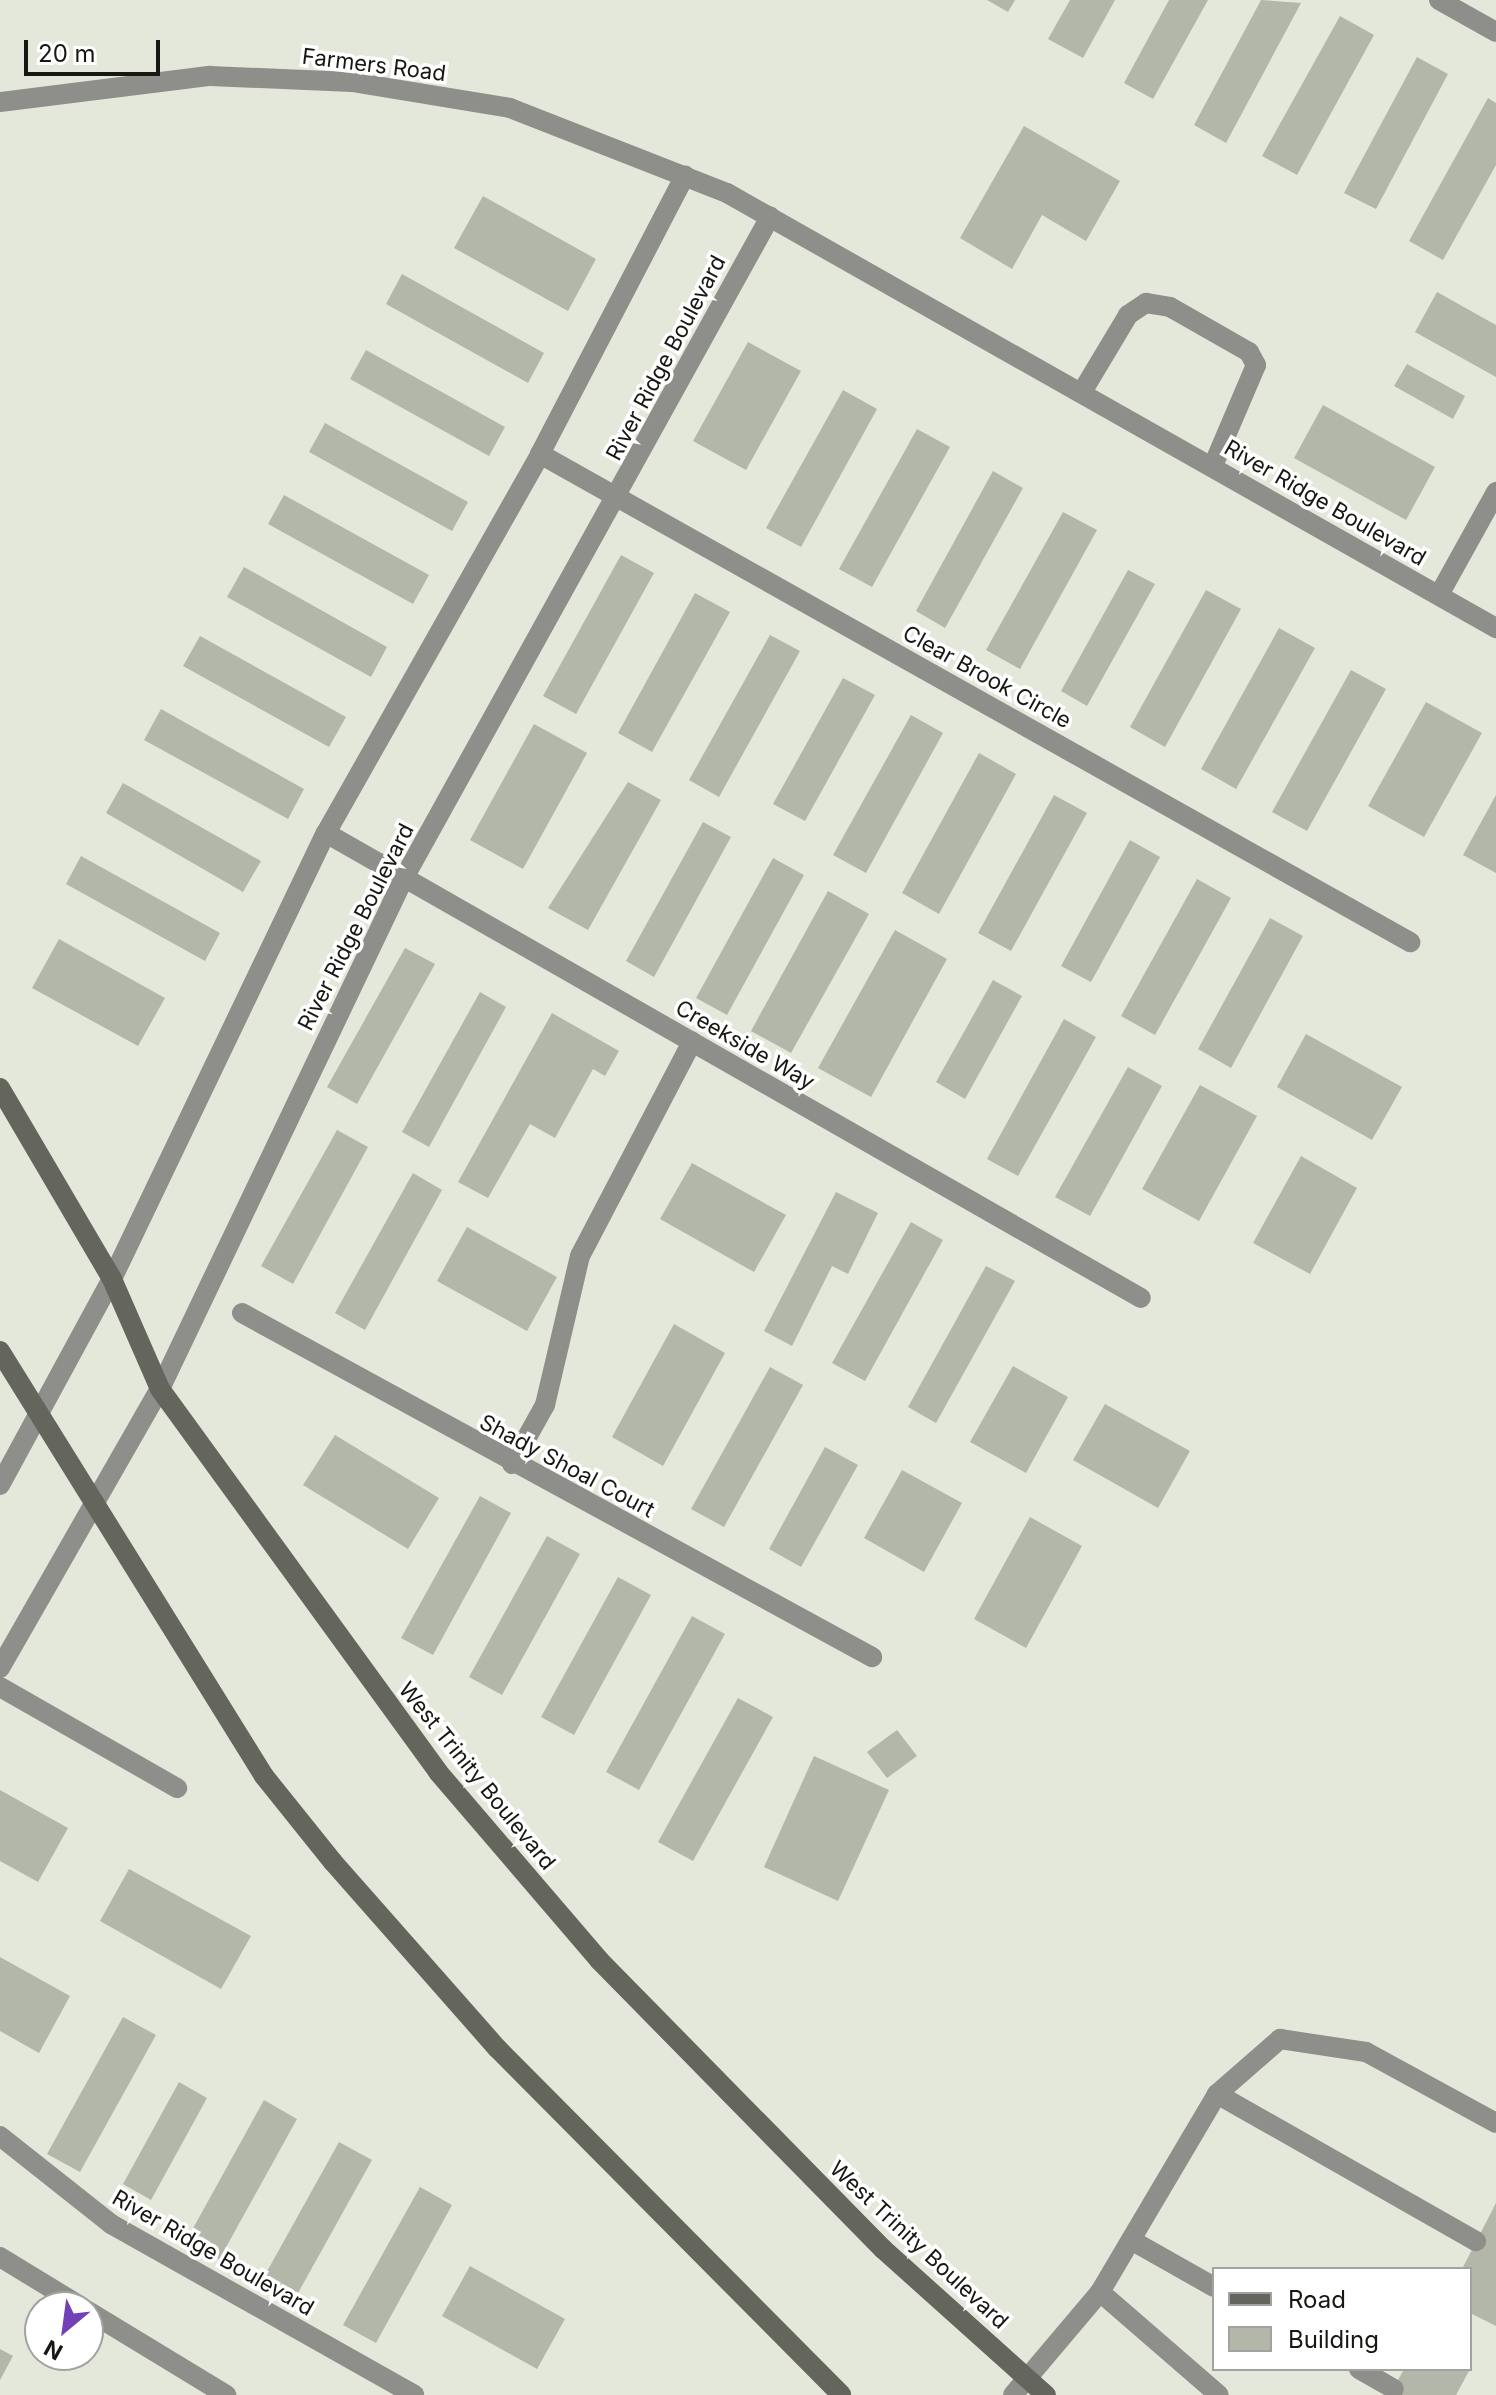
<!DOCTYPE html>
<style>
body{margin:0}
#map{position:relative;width:1496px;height:2395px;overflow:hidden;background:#e4e8da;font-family:Inter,sans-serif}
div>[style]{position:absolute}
.building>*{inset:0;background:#b3b7a9}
.lane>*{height:20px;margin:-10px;padding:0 10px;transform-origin:10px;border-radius:10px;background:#8e8f8a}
.street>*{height:20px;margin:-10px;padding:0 10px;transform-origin:10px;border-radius:10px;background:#8e8f8a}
.secondary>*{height:20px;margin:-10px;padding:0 10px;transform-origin:10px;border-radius:10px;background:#64665e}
span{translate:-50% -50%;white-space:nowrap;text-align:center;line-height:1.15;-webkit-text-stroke:7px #fff;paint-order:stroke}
.street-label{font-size:22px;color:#171813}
.legend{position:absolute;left:1212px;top:2267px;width:260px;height:104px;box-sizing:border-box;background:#fff;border:2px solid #a2a3a1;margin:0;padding:10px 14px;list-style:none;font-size:24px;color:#171813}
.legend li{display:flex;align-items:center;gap:16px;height:40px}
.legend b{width:40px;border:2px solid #a2a3a1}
.north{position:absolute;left:24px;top:2291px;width:80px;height:80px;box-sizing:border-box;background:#fff;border:2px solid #a2a3a1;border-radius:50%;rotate:209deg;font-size:22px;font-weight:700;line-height:32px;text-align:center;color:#171813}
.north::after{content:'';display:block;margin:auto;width:28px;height:36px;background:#7240b7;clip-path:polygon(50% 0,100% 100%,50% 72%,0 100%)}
.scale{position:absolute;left:24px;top:40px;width:136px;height:36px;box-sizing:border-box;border:4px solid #171813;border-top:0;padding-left:10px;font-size:24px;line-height:28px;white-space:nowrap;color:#171813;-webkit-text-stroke:6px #fff;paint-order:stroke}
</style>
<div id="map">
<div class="building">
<i style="clip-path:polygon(987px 0,1015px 0,1008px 12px)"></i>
<i style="clip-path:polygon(1070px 0,1115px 0,1083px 58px,1048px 39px)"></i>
<i style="clip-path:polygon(1169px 0,1208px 0,1153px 99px,1124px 83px)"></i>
<i style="clip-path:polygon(1261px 0,1301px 3px,1226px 143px,1194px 125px)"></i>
<i style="clip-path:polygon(1340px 16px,1374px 35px,1297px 175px,1262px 156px)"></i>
<i style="clip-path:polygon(1417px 57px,1448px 74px,1376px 209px,1344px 193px)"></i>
<i style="clip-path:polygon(1488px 98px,1496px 103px,1496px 165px,1443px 260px,1409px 241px)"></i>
<i style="clip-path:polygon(1024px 126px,1120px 181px,1086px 241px,1042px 215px,1012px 269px,960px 238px)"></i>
<i style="clip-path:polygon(483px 196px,596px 259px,568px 311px,454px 248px)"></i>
<i style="clip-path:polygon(402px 274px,544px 353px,528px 383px,386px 304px)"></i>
<i style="clip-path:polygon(1437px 292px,1496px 325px,1496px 377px,1415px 332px)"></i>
<i style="clip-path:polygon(748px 342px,801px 371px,746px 470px,693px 441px)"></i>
<i style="clip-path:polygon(366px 350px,505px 427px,489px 456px,350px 379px)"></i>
<i style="clip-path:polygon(1407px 364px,1465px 396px,1453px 419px,1394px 386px)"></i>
<i style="clip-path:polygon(843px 390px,877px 409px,801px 547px,766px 528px)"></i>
<i style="clip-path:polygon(1323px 405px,1435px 467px,1406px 520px,1294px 458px)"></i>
<i style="clip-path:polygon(325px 423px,468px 502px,452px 531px,309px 452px)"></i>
<i style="clip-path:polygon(917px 429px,950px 447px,872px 587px,839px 569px)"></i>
<i style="clip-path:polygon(993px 471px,1023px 488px,945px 628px,916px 611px)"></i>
<i style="clip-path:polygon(284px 495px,429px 575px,413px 604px,268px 524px)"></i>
<i style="clip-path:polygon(1063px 512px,1097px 530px,1020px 669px,986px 650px)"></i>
<i style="clip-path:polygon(621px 555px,654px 573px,576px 714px,543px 696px)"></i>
<i style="clip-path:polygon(244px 567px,387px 647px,371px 677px,227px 597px)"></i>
<i style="clip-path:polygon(1128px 570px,1155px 584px,1087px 706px,1061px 691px)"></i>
<i style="clip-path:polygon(1206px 590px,1241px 609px,1165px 747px,1130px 727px)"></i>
<i style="clip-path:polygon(695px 593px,730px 612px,652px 752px,618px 733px)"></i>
<i style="clip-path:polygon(1279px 628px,1315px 648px,1236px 789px,1201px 769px)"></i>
<i style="clip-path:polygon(770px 635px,800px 651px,719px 797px,689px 780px)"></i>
<i style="clip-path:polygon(200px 636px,346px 717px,329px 747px,183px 666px)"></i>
<i style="clip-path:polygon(1351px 670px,1386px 689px,1307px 831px,1272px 812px)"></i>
<i style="clip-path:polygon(843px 678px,875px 695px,805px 821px,773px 804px)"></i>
<i style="clip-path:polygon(1426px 702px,1482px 733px,1424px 837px,1368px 806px)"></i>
<i style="clip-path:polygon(161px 709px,304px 789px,288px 819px,144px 740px)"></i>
<i style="clip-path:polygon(911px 715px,943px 733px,866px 873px,833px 855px)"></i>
<i style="clip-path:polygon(534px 724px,587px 753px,523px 869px,470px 840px)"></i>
<i style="clip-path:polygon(979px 753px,1016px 774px,939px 914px,902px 893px)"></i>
<i style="clip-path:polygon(628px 782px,661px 800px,588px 930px,548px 908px)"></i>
<i style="clip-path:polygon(123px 783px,261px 861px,243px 892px,106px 813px)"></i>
<i style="clip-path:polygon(1054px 795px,1087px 813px,1011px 951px,978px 933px)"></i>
<i style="clip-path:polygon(1496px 795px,1496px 873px,1463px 855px)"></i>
<i style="clip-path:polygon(703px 822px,731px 837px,654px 977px,626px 961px)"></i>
<i style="clip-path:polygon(1130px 840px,1160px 857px,1091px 982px,1061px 966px)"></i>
<i style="clip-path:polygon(81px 856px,220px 933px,205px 961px,66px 884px)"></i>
<i style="clip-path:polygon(773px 858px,804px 875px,727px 1015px,696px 998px)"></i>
<i style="clip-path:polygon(1197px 879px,1231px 898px,1155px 1035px,1121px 1016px)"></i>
<i style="clip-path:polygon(828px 891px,869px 914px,791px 1053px,751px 1031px)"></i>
<i style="clip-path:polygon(1270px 918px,1303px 936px,1231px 1068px,1198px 1049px)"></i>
<i style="clip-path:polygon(895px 930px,947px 959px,871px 1097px,818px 1068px)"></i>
<i style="clip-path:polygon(59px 939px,165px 998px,138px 1046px,32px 988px)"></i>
<i style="clip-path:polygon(405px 948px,435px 964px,357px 1104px,327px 1087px)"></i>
<i style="clip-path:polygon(993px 980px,1022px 996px,965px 1099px,936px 1082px)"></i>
<i style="clip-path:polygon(480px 992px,506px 1007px,429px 1147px,402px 1132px)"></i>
<i style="clip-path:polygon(552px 1013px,619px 1051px,605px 1076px,593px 1069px,555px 1138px,530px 1124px,488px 1198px,458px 1182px)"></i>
<i style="clip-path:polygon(1064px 1019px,1096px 1037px,1018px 1176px,987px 1159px)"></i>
<i style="clip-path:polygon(1306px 1034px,1402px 1087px,1372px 1140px,1277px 1087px)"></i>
<i style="clip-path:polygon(1128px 1067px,1162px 1086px,1090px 1216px,1055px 1197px)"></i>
<i style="clip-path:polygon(1200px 1085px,1257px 1116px,1199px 1221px,1142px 1189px)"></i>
<i style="clip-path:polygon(337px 1130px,368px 1147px,293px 1284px,261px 1266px)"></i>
<i style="clip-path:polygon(1301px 1156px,1357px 1188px,1310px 1274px,1253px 1243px)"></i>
<i style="clip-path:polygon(692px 1163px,786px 1215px,754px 1272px,660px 1219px)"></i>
<i style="clip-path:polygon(413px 1173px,442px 1190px,365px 1330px,335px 1313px)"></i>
<i style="clip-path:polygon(836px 1192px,878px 1213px,848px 1274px,832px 1266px,792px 1346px,764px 1331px)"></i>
<i style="clip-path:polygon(911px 1222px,943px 1240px,865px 1381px,832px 1363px)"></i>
<i style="clip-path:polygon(467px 1227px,557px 1277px,527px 1331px,437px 1281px)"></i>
<i style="clip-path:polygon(986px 1266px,1015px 1281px,936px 1423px,908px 1407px)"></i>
<i style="clip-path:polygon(674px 1324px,725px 1353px,663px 1466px,612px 1437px)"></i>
<i style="clip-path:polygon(1013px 1366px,1068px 1397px,1026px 1473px,970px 1442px)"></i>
<i style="clip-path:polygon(770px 1367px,803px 1385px,724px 1527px,691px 1509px)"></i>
<i style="clip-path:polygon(1105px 1404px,1190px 1451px,1158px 1508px,1073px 1460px)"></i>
<i style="clip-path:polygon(335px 1435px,439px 1498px,408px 1549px,303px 1485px)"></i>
<i style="clip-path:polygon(825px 1447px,858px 1465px,801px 1567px,769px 1549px)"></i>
<i style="clip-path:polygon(902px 1470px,962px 1503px,924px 1572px,864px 1538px)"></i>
<i style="clip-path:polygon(480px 1496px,511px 1513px,433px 1655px,401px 1638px)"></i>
<i style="clip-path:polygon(1030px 1517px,1082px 1546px,1026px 1648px,974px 1619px)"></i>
<i style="clip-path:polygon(547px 1536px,580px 1554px,502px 1695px,469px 1677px)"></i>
<i style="clip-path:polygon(618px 1577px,651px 1595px,574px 1735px,541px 1717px)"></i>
<i style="clip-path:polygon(692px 1616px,725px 1634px,639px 1790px,606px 1772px)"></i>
<i style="clip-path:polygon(738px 1698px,773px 1717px,693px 1861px,658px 1842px)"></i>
<i style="clip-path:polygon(897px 1730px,917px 1756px,887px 1778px,867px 1752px)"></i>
<i style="clip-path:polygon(814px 1756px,889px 1790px,838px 1901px,764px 1867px)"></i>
<i style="clip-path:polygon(0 1790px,68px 1828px,38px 1882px,0 1861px)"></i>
<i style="clip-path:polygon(129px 1869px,251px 1936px,221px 1989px,100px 1921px)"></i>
<i style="clip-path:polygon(0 1957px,70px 1996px,39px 2053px,0 2031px)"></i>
<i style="clip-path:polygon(123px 2017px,156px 2035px,80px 2172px,47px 2154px)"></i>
<i style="clip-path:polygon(179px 2082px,207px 2098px,151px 2200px,123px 2184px)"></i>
<i style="clip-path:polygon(264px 2100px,297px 2119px,219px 2260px,186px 2241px)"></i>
<i style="clip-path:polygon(339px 2142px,372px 2160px,293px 2302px,260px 2284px)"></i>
<i style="clip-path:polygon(420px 2187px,452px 2205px,376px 2343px,343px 2325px)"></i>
<i style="clip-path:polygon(1496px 2203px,1496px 2326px,1470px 2313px,1470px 2269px,1462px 2269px)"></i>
<i style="clip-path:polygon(470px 2266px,565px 2319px,537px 2369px,442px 2316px)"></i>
<i style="clip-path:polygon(0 2349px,13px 2356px,0 2380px)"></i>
<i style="clip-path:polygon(1404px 2369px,1470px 2369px,1456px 2395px,1390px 2395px)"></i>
</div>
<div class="lane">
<i style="left:1082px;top:392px;width:90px;rotate:-59.1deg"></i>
<i style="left:1128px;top:315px;width:22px;rotate:-34deg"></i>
<i style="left:1146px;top:303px;width:24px;rotate:9deg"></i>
<i style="left:1170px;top:307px;width:91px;rotate:29.7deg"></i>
<i style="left:1249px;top:352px;width:15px;rotate:62deg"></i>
<i style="left:1256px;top:365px;width:110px;rotate:113.1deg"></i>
<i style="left:1217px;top:2094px;width:298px;rotate:29.6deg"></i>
<i style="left:1131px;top:2240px;width:95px;rotate:29.5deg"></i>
<i style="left:1100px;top:2292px;width:230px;rotate:-59.4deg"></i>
<i style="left:1217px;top:2094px;width:84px;rotate:-41.1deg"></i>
<i style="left:1280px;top:2039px;width:87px;rotate:8.6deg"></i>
<i style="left:1366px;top:2052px;width:148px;rotate:28.6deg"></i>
<i style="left:1359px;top:2369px;width:40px;rotate:29.7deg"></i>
<i style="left:1013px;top:2395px;width:135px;rotate:-49.8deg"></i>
<i style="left:1100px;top:2292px;width:157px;rotate:40.9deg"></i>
</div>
<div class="street">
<i style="left:1439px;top:0;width:65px;rotate:29.3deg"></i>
<i style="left:0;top:102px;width:212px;rotate:-7.1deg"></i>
<i style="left:210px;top:76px;width:142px;rotate:2.4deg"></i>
<i style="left:352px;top:82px;width:160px;rotate:9.3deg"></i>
<i style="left:510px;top:108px;width:233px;rotate:21.4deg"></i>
<i style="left:727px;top:193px;width:884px;rotate:29.5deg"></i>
<i style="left:540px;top:454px;width:998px;rotate:29.29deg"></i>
<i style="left:1439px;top:595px;width:118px;rotate:-61deg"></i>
<i style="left:326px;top:833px;width:938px;rotate:29.71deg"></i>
<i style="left:242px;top:1313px;width:718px;rotate:28.64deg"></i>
<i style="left:512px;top:1464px;width:68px;rotate:-60.8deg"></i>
<i style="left:545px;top:1405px;width:153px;rotate:-76.8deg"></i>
<i style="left:580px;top:1256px;width:242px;rotate:-62.4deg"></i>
<i style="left:0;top:1485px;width:234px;rotate:-61.5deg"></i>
<i style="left:112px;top:1279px;width:495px;rotate:-64.4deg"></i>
<i style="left:326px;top:833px;width:435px;rotate:-60.5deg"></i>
<i style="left:540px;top:454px;width:314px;rotate:-62.5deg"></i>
<i style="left:0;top:1668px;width:322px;rotate:-60.2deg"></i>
<i style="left:160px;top:1389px;width:566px;rotate:-64.48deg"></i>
<i style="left:404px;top:878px;width:756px;rotate:-61.03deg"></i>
<i style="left:0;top:1687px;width:204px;rotate:29.7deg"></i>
<i style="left:0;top:2136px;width:142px;rotate:38.4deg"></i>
<i style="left:111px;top:2224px;width:348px;rotate:29.4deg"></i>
<i style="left:0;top:2257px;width:96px;rotate:31.4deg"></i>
<i style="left:88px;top:2311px;width:162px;rotate:31.3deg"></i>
</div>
<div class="secondary">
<i style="left:0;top:1088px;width:221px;rotate:59.6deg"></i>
<i style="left:112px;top:1279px;width:120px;rotate:66.4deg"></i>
<i style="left:160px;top:1389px;width:473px;rotate:54deg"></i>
<i style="left:438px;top:1772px;width:248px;rotate:49.4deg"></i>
<i style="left:599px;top:1960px;width:405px;rotate:45.5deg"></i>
<i style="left:883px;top:2249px;width:219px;rotate:41.9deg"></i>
<i style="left:0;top:1351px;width:500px;rotate:58.15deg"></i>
<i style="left:264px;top:1776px;width:110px;rotate:51.3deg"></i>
<i style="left:333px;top:1862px;width:249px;rotate:48.6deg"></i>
<i style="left:498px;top:2049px;width:487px;rotate:45.2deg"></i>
</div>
<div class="street-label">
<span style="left:374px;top:65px;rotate:7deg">Farmers Road</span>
<span style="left:666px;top:358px;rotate:-62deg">River Ridge Boulevard</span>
<span style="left:1325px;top:503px;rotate:30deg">River Ridge Boulevard</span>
<span style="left:987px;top:677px;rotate:29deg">Clear Brook Circle</span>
<span style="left:356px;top:927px;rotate:-63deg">River Ridge Boulevard</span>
<span style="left:745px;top:1045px;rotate:30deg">Creekside Way</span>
<span style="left:567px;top:1466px;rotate:28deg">Shady Shoal Court</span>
<span style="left:477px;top:1776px;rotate:51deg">West Trinity Boulevard</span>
<span style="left:919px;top:2245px;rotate:43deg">West Trinity Boulevard</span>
<span style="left:213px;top:2253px;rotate:30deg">River Ridge Boulevard</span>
</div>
<ul class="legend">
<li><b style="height:10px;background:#64665e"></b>Road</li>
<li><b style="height:22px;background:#b3b7a9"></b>Building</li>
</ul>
<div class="north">N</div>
<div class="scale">20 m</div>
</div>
